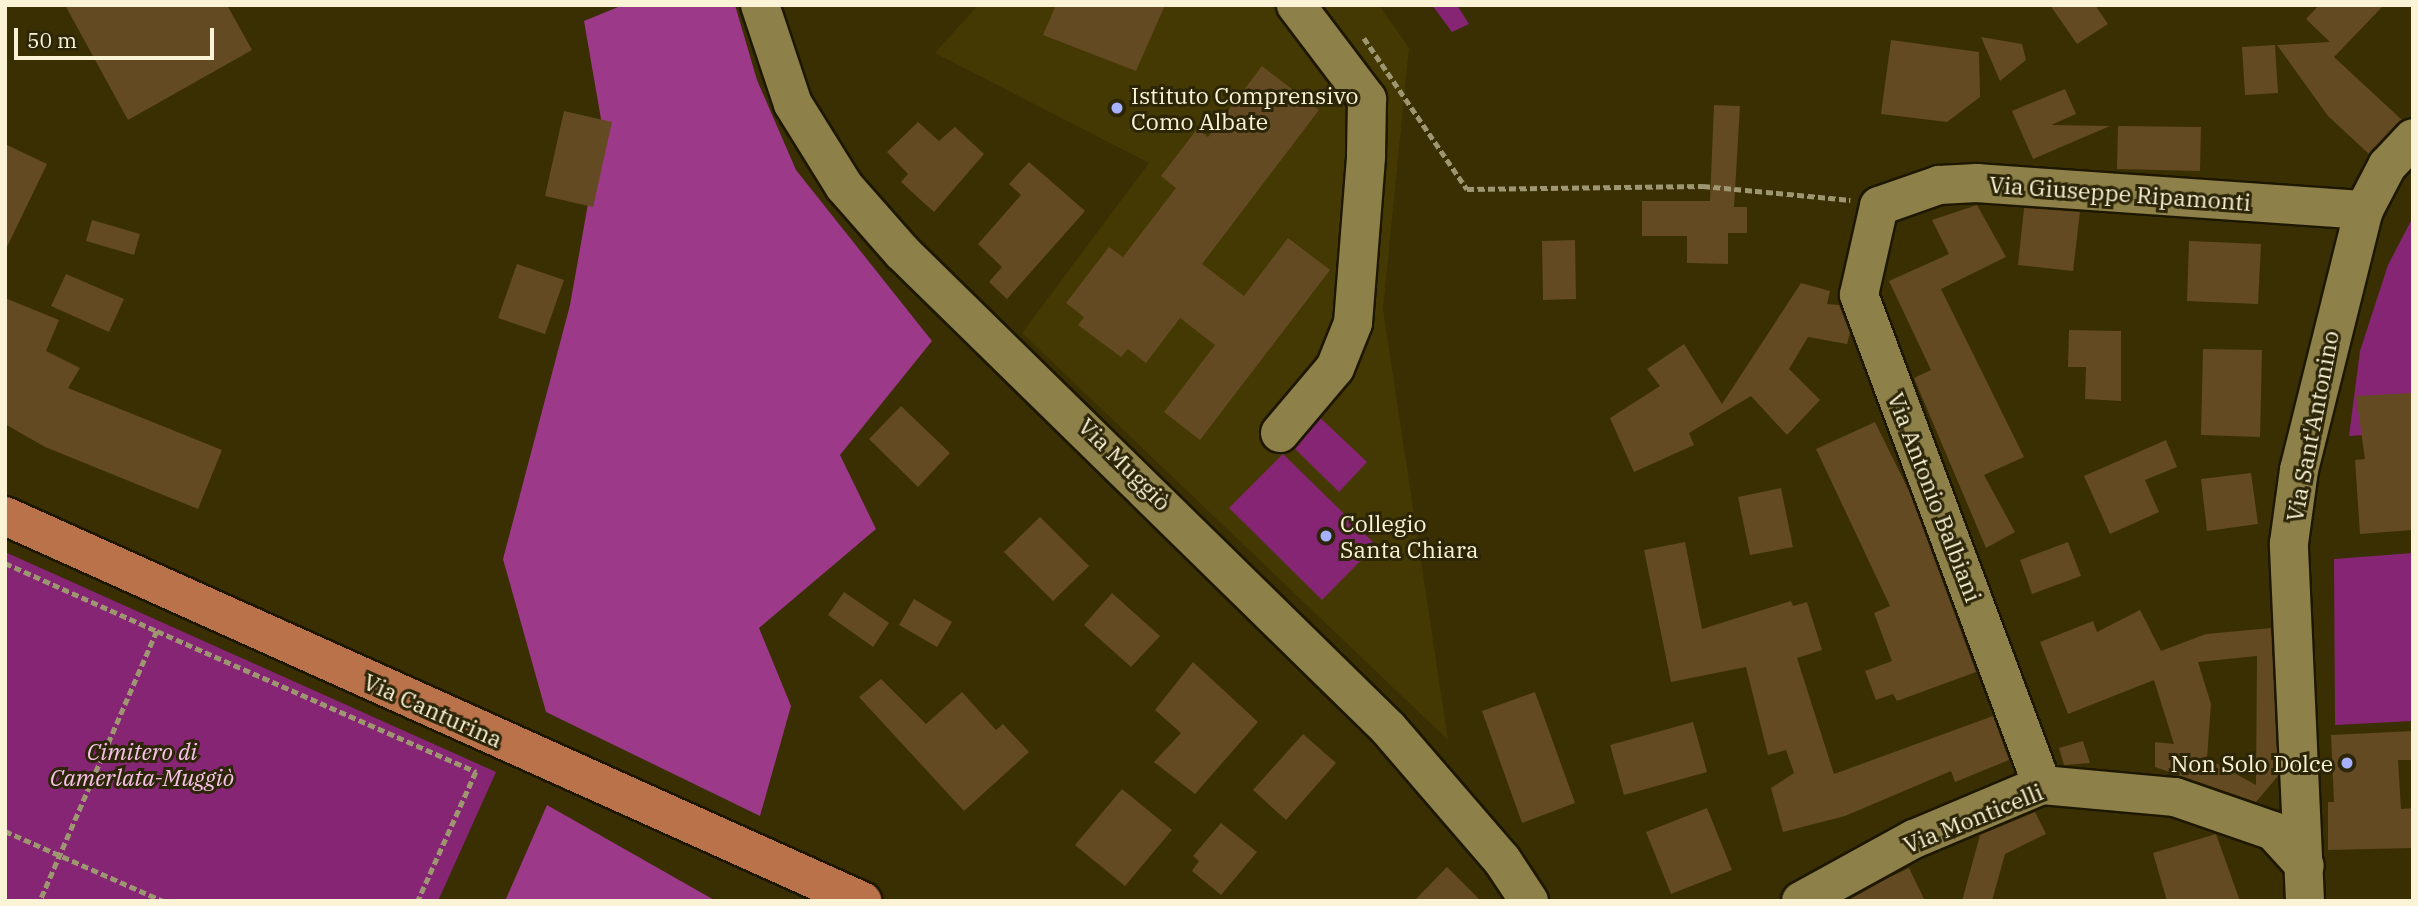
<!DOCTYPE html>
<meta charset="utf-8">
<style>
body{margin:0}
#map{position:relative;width:2418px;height:906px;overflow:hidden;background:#392f02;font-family:"IBM Plex Serif",serif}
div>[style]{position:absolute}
.built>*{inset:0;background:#443902}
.green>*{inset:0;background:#872575}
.forest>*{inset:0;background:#9c3988}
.building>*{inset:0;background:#634a23}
.path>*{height:4.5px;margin-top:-2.25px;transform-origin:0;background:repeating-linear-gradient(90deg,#9e9571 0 7px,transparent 0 10.5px)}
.roads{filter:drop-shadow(2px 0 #1e1700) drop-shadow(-2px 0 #1e1700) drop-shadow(0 2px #1e1700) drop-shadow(0 -2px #1e1700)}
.minor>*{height:38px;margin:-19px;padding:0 19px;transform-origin:19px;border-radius:19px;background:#8d8048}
.major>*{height:38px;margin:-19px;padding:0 19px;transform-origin:19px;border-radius:19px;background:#b97249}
.dots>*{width:19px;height:19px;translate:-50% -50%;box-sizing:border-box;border:4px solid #2c2508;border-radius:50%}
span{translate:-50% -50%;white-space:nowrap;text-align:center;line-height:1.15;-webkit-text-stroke:6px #2c2508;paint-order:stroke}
.poi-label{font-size:23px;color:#faf3d6}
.left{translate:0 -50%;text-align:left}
.right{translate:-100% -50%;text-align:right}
.street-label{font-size:23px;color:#faf3d6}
.park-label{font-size:23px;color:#f7c3e9;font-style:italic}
.frame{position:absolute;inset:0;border:7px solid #faf3d6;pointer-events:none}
.scale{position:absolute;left:14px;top:28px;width:200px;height:32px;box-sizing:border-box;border:4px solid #faf3d6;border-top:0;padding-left:9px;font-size:21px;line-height:24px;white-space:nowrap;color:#faf3d6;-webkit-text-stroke:5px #2c2508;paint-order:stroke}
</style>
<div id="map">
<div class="built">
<i style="clip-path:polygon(978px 5px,1379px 5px,1409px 48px,1383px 309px,1448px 740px,1022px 333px,1149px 163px,935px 53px)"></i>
</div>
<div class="green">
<i style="clip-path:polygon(1432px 5px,1457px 5px,1469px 24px,1452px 32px)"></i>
<i style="clip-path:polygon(2413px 217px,2413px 432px,2349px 436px,2360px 351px,2388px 265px)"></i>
<i style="clip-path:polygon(1312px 410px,1367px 462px,1339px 492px,1285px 439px)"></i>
<i style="clip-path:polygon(1283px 454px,1376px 545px,1322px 600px,1229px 508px)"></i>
<i style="clip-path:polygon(5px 552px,496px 772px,438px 901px,5px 901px)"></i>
<i style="clip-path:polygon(2413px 553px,2413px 721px,2335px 725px,2334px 559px)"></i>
</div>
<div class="forest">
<i style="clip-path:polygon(623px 5px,735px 5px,757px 80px,796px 170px,932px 341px,840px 455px,876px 529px,759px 628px,791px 706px,760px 816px,546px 712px,503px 559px,570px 305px,602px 125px,584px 21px)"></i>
<i style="clip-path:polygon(547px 805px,716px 901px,505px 901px)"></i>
</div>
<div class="building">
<i style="clip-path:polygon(65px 5px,227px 5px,252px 50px,128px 120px)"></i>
<i style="clip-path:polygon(1056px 5px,1165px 5px,1136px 71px,1043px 35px)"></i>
<i style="clip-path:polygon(2050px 5px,2095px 5px,2108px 24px,2077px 44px)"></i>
<i style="clip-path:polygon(2319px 5px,2384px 5px,2334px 57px,2402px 120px,2369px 154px,2328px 116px,2277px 45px,2330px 42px,2306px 19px)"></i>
<i style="clip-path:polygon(1981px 37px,2022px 44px,2026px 60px,2000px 81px)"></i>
<i style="clip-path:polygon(1891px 40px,1979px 52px,1980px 97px,1947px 122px,1881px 114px)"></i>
<i style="clip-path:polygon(2275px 45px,2278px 93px,2245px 95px,2242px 47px)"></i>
<i style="clip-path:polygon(1262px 66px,1319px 110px,1202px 264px,1244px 296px,1288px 238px,1330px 270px,1200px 440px,1164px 412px,1215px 345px,1180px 318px,1146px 363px,1128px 349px,1121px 357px,1078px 325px,1084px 317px,1066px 303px,1109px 247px,1123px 257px,1176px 188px,1161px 176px,1197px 129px,1208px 137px)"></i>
<i style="clip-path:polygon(2065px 89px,2076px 114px,2051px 125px,2110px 126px,2033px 159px,2012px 111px)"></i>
<i style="clip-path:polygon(1714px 105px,1740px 106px,1734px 207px,1747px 207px,1747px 233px,1728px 233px,1728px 264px,1687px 263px,1687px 236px,1642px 236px,1642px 201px,1710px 201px)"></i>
<i style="clip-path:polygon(564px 111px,612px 122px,593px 207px,545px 196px)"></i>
<i style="clip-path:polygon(918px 122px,939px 141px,955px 127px,984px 154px,934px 212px,901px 182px,908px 174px,887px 152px)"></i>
<i style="clip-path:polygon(2118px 126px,2201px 127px,2200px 171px,2117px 169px)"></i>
<i style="clip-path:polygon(5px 144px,47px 164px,5px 251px)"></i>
<i style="clip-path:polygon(1029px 162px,1085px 211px,1007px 299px,989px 282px,1002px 267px,978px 244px,1021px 195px,1009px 184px)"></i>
<i style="clip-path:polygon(1977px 205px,2006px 257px,1941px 289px,2024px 457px,1984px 475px,2015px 532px,1986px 548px,1914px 378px,1931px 370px,1889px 281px,1949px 254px,1932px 220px)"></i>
<i style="clip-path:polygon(2024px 208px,2080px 212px,2073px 271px,2018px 265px)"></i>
<i style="clip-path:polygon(92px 220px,140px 234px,134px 255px,86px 241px)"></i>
<i style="clip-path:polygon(1575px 240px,1576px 299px,1543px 300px,1542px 241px)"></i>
<i style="clip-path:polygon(2189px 241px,2261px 244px,2258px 304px,2187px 301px)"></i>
<i style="clip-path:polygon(517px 264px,564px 280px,545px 334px,498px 318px)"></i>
<i style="clip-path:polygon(66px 274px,124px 299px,109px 332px,51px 306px)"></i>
<i style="clip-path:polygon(1801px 283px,1830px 291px,1827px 304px,1839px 305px,1850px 333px,1847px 344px,1808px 337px,1789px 369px,1820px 400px,1787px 435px,1751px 396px,1689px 433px,1694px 445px,1634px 472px,1610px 418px,1660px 386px,1647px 369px,1684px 344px,1722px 404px)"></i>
<i style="clip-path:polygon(5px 298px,59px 320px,46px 351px,80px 368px,68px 388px,222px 450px,198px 509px,45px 447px,5px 424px)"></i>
<i style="clip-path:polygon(2069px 330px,2121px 331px,2121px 401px,2085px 399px,2086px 367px,2068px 367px)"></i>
<i style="clip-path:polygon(2203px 349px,2262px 350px,2260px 437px,2201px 435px)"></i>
<i style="clip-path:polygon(2411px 393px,2413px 530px,2360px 534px,2355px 460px,2365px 459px,2356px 396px)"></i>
<i style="clip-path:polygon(901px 406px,950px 453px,918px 487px,869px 439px)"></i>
<i style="clip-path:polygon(1875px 422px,1909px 491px,1976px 672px,1897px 701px,1893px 694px,1876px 700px,1865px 671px,1892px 661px,1874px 613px,1890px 606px,1816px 449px)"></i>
<i style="clip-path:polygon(2166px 440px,2177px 467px,2145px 480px,2159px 512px,2110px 534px,2084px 476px)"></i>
<i style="clip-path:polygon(2251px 473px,2258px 524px,2207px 531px,2201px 479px)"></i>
<i style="clip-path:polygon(1781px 488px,1793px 547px,1750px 555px,1738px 497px)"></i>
<i style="clip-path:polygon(1040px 517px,1089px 566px,1053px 601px,1004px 552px)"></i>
<i style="clip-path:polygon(1685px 542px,1702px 629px,1791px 601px,1793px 606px,1807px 602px,1822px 650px,1797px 658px,1834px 774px,1993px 716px,2009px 760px,1955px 782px,1951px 771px,1845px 816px,1783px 832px,1771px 788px,1794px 773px,1786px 750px,1768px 755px,1746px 667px,1671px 682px,1644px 550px)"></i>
<i style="clip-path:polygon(2068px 542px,2081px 576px,2032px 594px,2020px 560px)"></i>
<i style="clip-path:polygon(844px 592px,889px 623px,873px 647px,828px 615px)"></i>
<i style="clip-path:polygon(1112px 593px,1160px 636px,1131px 667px,1084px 625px)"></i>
<i style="clip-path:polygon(914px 599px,952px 622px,937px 647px,899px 625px)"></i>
<i style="clip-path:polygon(evenodd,2140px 610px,2161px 651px,2206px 634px,2271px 628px,2278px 776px,2256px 802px,2155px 767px,2155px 742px,2174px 744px,2154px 680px,2068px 714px,2040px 642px,2093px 621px,2097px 632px,2140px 610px,2257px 656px,2256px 785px,2207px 758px,2211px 704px,2198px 662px,2257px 656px)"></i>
<i style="clip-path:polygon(1193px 662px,1258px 722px,1195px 794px,1154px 762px,1181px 733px,1155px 710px)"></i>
<i style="clip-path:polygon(881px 679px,926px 724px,962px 692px,996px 730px,1003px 724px,1029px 752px,964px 811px,859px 697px)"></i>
<i style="clip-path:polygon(1535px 692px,1575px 803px,1522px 823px,1482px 711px)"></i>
<i style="clip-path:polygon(1693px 722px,1707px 772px,1624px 795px,1610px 745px)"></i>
<i style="clip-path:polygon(2413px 731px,2413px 760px,2398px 760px,2401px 809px,2413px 808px,2413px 848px,2328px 850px,2328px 802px,2334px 802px,2331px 735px)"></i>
<i style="clip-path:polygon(1303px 734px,1336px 763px,1286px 820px,1253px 790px)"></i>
<i style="clip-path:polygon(2083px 741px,2090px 763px,2064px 765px,2059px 748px)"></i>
<i style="clip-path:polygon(1122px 789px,1172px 830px,1125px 886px,1075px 845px)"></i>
<i style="clip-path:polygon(1707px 808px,1732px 870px,1671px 894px,1646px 832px)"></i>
<i style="clip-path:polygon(2035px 812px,2046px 834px,2005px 854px,1992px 901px,1962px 901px,1980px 835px)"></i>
<i style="clip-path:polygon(1221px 823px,1257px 852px,1221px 895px,1192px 871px,1199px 861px,1193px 856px)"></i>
<i style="clip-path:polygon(2216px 834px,2240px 901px,2167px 901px,2153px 853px)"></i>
<i style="clip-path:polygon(1447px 867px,1481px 901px,1414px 901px)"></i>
<i style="clip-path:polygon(1909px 868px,1925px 901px,1847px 901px,1888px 878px)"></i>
</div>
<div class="path">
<i style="left:1364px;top:38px;width:183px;rotate:55.7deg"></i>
<i style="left:1467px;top:189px;width:236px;rotate:-0.7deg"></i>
<i style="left:1703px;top:186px;width:148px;rotate:5.4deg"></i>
<i style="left:5px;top:563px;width:167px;rotate:24.1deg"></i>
<i style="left:157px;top:631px;width:294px;rotate:113.4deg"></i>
<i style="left:157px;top:631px;width:349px;rotate:23.8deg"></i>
<i style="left:476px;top:772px;width:141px;rotate:114.2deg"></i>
<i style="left:5px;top:831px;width:173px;rotate:23.9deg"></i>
</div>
<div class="roads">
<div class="minor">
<i style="left:760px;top:5px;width:104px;rotate:71.6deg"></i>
<i style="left:793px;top:104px;width:97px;rotate:58.1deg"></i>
<i style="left:844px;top:186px;width:88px;rotate:48.7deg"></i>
<i style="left:902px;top:252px;width:680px;rotate:44.4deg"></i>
<i style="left:1388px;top:728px;width:174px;rotate:49.2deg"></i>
<i style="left:1502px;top:860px;width:49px;rotate:56.6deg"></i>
<i style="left:1879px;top:206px;width:91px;rotate:102.7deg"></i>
<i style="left:1859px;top:295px;width:523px;rotate:69.52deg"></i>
<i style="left:1879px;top:206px;width:64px;rotate:-19.3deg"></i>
<i style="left:1939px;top:185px;width:38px;rotate:-3deg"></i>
<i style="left:1977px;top:183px;width:388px;rotate:4deg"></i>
<i style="left:1280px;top:433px;width:85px;rotate:-49.8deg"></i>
<i style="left:1335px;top:368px;width:48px;rotate:-68.2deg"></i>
<i style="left:1353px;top:323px;width:168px;rotate:-85.5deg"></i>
<i style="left:1366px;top:156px;width:57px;rotate:-89deg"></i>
<i style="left:1367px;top:99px;width:118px;rotate:-127.1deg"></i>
<i style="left:1801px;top:901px;width:129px;rotate:-28.8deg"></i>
<i style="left:1914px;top:839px;width:139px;rotate:-22.9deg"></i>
<i style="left:2042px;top:785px;width:134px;rotate:5.2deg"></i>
<i style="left:2175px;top:797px;width:104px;rotate:19.1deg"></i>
<i style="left:2273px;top:831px;width:47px;rotate:47.6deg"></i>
<i style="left:2305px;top:901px;width:358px;rotate:-92.6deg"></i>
<i style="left:2289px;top:543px;width:74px;rotate:-82.2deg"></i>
<i style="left:2299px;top:470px;width:268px;rotate:-76deg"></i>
<i style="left:2364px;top:210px;width:50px;rotate:-62.4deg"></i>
<i style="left:2387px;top:166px;width:38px;rotate:-47deg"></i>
</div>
<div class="major">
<i style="left:5px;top:516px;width:940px;rotate:24.19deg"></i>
</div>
</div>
<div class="dots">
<i style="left:1117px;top:108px;background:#a5b1fc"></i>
<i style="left:1326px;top:536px;background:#a5b1fc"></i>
<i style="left:2347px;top:763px;background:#a5b1fc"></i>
</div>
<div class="poi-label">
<span class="left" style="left:1131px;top:108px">Istituto Comprensivo<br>Como Albate</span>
<span class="left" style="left:1340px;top:536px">Collegio<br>Santa Chiara</span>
<span class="right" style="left:2333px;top:763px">Non Solo Dolce</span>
</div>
<div class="street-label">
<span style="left:2120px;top:193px;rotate:4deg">Via Giuseppe Ripamonti</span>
<span style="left:2312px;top:426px;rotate:-79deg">Via Sant'Antonino</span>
<span style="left:1125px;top:464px;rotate:45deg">Via Muggiò</span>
<span style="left:1935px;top:497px;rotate:69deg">Via Antonio Balbiani</span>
<span style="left:433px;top:710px;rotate:24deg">Via Canturina</span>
<span style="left:1973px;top:818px;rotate:-22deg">Via Monticelli</span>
</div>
<div class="park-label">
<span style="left:142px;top:764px">Cimitero di<br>Camerlata-Muggiò</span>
</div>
<div class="frame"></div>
<div class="scale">50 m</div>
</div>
